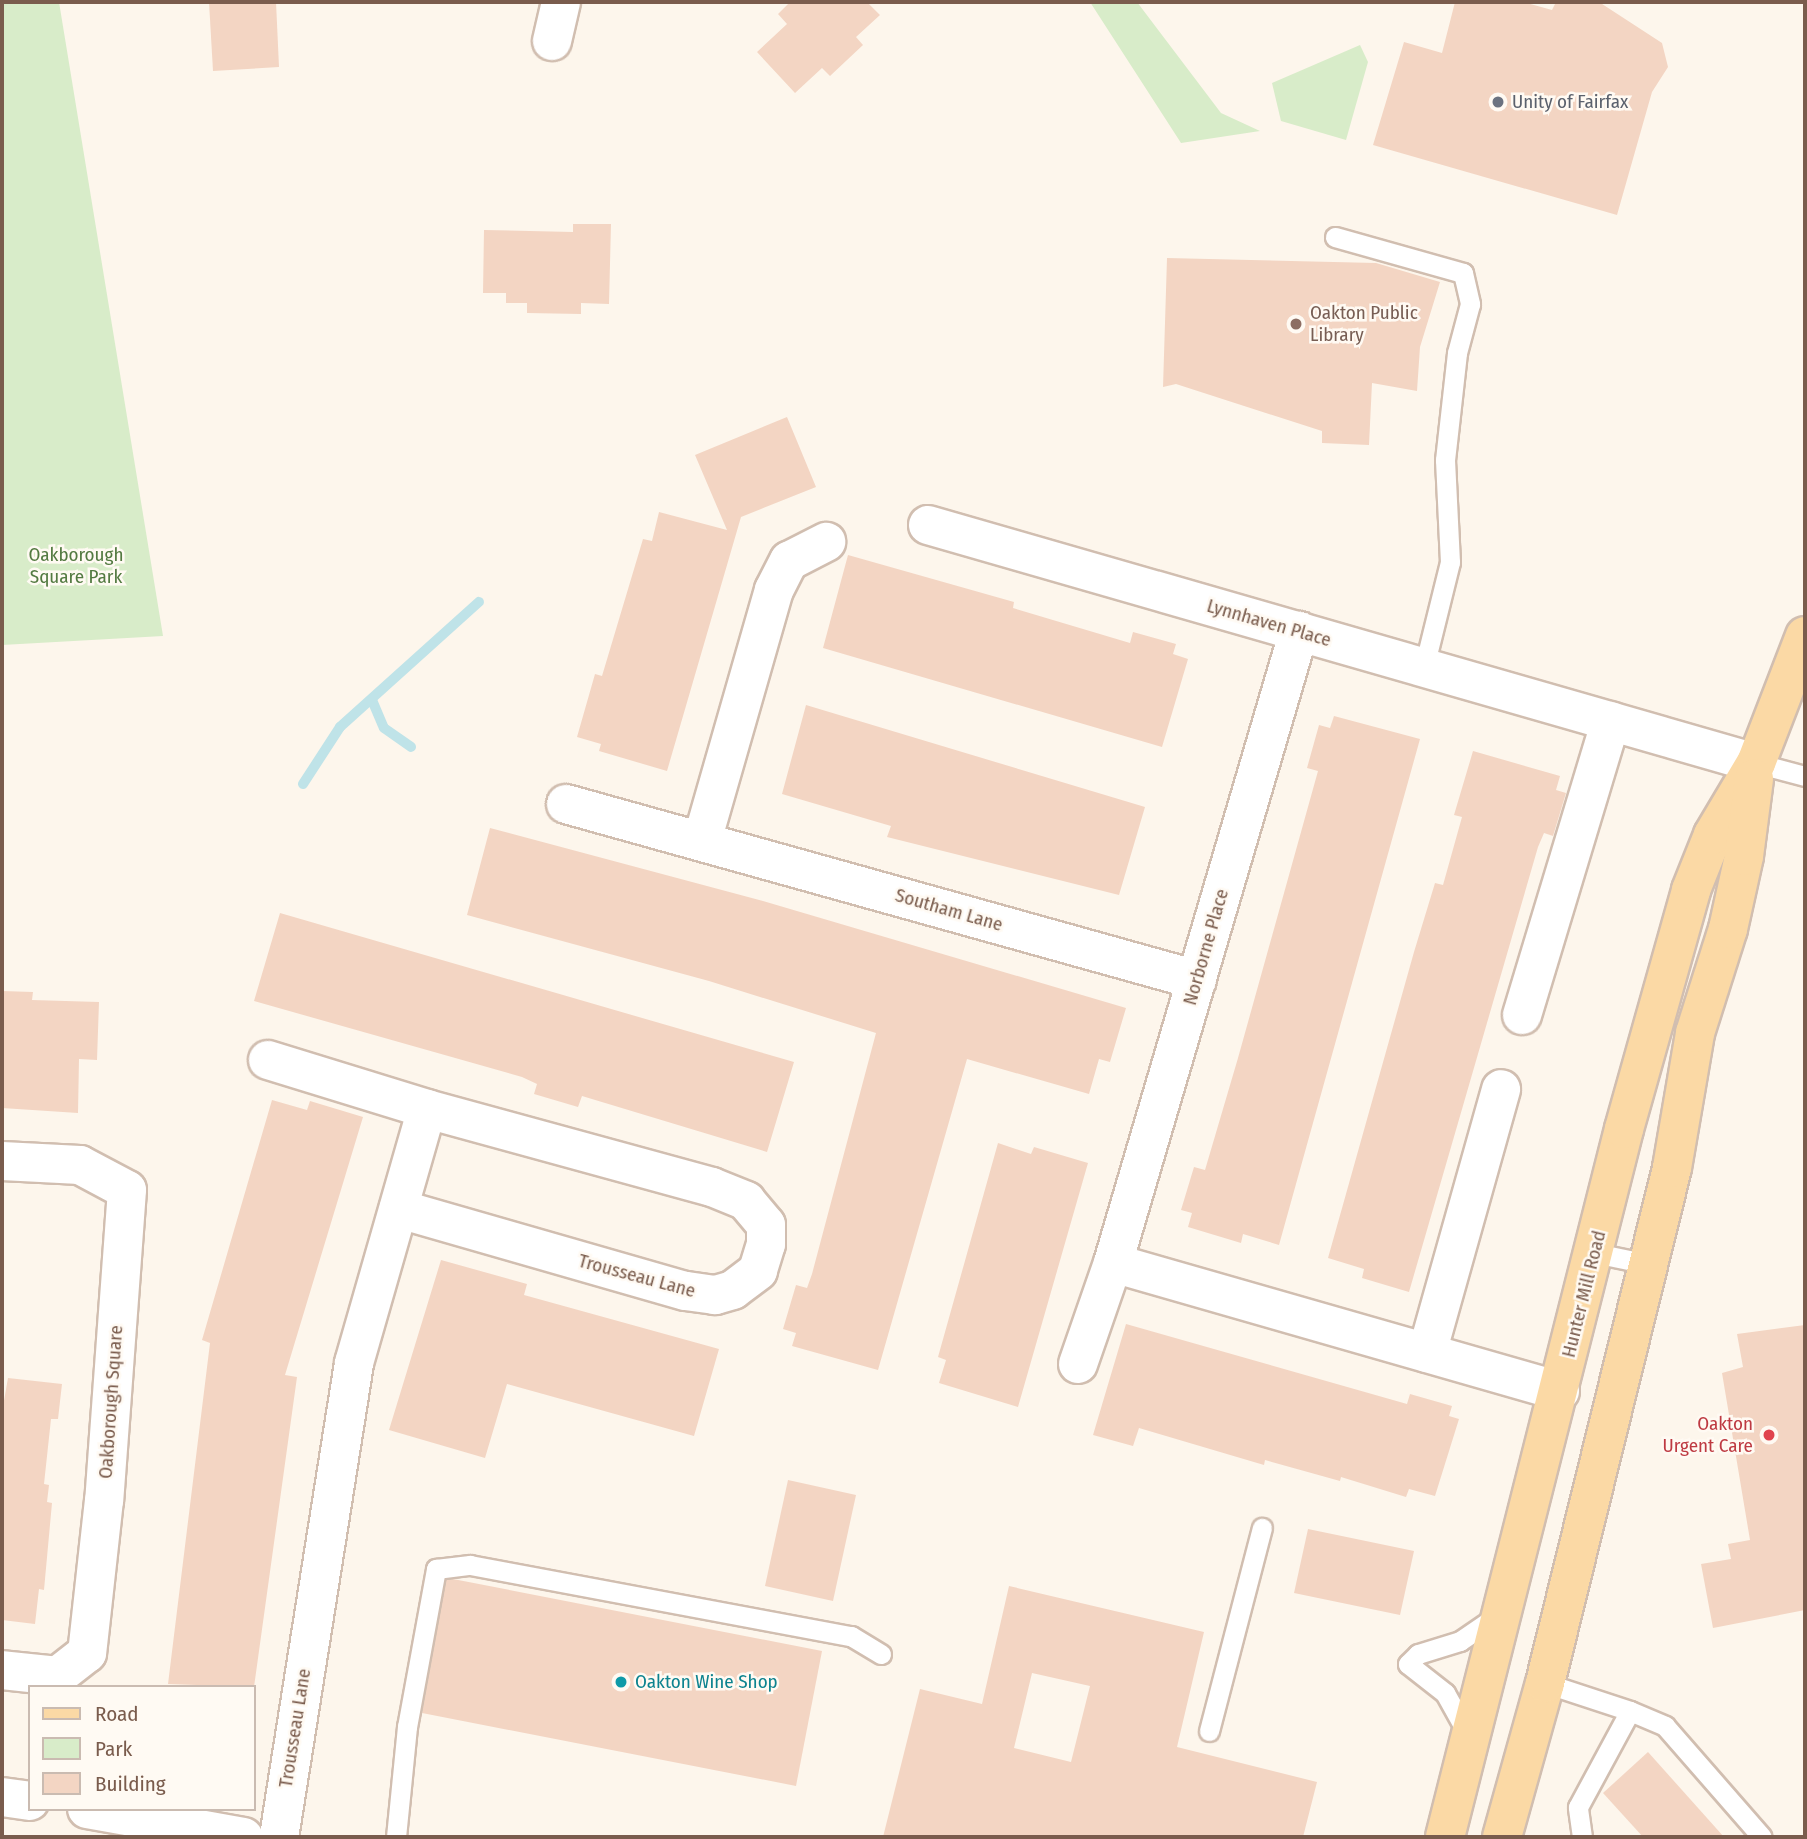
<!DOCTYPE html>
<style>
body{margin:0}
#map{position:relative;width:1807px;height:1839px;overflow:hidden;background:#fdf6ec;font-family:"Fira Sans Condensed",sans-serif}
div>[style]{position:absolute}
.green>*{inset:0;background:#d8ecc9}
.stream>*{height:10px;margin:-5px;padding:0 5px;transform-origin:5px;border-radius:5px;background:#bfe3e8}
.building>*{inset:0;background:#f3d5c3}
.roads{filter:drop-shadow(2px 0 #d1beb0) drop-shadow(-2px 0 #d1beb0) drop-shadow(0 2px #d1beb0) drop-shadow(0 -2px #d1beb0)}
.service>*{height:19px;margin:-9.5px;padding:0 9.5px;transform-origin:9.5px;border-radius:9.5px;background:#fff}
.minor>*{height:38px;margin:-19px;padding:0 19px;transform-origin:19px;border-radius:19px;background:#fff}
.tertiary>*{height:38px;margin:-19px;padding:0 19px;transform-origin:19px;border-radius:19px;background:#fff}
.primary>*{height:38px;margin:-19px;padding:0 19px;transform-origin:19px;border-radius:19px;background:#fbd9a5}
.dots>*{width:19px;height:19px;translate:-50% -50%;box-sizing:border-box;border:4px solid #fffaf3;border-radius:50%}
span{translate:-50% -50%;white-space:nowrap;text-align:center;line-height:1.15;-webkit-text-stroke:5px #fffaf3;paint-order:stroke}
.worship-label{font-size:19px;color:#5b616d}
.left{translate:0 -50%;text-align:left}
.education-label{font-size:19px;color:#785e54}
.park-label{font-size:19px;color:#537a41}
.street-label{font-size:19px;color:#7a5c4d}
.health-label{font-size:19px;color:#be3a42}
.right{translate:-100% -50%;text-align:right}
.culture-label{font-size:19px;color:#0d838f}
.frame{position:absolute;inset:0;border:4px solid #7a5c4d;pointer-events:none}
.legend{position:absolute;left:28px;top:1685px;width:228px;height:126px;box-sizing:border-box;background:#fffaf3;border:2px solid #cabbb1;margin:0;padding:9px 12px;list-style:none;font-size:21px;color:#7a5c4d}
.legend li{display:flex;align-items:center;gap:14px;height:35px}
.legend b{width:35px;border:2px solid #cabbb1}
</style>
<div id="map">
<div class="green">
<i style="clip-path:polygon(2px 2px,59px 2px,163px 636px,2px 645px)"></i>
<i style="clip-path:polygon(1090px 2px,1137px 2px,1221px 113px,1260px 131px,1181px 143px)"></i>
<i style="clip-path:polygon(1360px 45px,1368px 62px,1346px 140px,1281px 121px,1272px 83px)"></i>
</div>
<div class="stream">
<i style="left:372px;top:700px;width:30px;rotate:67deg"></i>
<i style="left:384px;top:728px;width:33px;rotate:35deg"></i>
<i style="left:303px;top:784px;width:68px;rotate:-57deg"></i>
<i style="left:340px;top:727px;width:187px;rotate:-42deg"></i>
</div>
<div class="building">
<i style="clip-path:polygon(209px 2px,276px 2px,279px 67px,213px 71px)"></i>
<i style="clip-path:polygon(790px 2px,867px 2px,880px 15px,856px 37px,863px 45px,830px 76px,822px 68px,795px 93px,757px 52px,787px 24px,778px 14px)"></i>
<i style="clip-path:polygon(1455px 2px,1523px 2px,1552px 10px,1556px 2px,1599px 2px,1662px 43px,1668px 67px,1652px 92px,1617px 215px,1373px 145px,1404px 42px,1442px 53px)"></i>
<i style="clip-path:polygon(573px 224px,611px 224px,609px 304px,581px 303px,581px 314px,527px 313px,527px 303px,506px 303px,506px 293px,483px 293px,484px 230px,573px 232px)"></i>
<i style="clip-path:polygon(1167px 258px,1376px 263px,1440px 282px,1420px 347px,1417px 391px,1372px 383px,1369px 445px,1322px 443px,1322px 431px,1176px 384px,1163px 387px)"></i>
<i style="clip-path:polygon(787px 417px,816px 487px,741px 517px,667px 771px,599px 751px,601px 744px,577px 737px,595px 674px,602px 676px,643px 539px,652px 541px,659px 512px,727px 530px,695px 455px)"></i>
<i style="clip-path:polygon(848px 555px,1014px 602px,1013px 608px,1130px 643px,1133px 632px,1176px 644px,1173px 654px,1188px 659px,1162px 747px,823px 648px)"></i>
<i style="clip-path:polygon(806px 705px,1145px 807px,1119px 895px,887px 837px,891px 826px,782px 794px)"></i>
<i style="clip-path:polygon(1334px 716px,1420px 739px,1279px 1245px,1243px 1234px,1241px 1243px,1188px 1227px,1192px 1213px,1181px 1210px,1194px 1167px,1205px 1170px,1238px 1058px,1318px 771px,1307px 768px,1319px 725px,1330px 728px)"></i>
<i style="clip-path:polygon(1473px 751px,1560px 776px,1556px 790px,1566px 793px,1553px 836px,1544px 833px,1538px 847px,1409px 1292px,1362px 1278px,1364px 1269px,1328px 1258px,1414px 952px,1435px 883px,1443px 885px,1462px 817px,1454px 815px)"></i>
<i style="clip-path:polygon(490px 828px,763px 901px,1126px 1008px,1110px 1062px,1099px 1059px,1089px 1094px,967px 1059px,878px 1370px,792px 1346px,796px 1333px,783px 1329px,796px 1285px,807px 1288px,812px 1274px,876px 1033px,709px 981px,467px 915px)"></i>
<i style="clip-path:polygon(280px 913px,794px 1062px,767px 1152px,582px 1096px,578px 1107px,534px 1094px,537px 1084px,522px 1077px,254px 1001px)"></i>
<i style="clip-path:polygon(2px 991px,33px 992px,32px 1000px,99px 1002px,97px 1060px,79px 1059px,78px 1113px,2px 1108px)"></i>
<i style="clip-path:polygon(272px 1100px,307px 1110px,310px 1101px,363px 1117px,285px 1375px,297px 1377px,254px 1687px,168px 1684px,210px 1343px,202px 1340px)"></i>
<i style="clip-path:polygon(998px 1143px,1031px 1154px,1034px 1147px,1088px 1163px,1018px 1407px,939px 1383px,946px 1360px,938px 1357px)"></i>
<i style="clip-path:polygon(441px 1260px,527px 1284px,524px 1295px,719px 1349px,694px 1436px,507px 1384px,485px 1458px,389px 1430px)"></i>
<i style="clip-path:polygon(1126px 1324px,1407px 1404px,1410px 1394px,1452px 1406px,1449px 1416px,1459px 1419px,1435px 1496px,1409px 1489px,1406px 1497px,1341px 1477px,1340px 1481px,1265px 1460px,1264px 1465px,1139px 1428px,1133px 1446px,1093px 1435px)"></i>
<i style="clip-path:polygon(1805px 1325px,1805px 1610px,1713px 1628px,1701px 1564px,1731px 1559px,1728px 1544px,1750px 1540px,1722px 1373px,1743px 1367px,1737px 1334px)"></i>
<i style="clip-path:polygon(8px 1378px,62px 1384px,58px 1419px,51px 1419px,44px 1484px,49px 1485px,47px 1502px,52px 1503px,44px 1590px,39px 1589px,35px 1624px,2px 1620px,2px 1412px)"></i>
<i style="clip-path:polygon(788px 1480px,856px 1495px,833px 1601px,765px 1586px)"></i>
<i style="clip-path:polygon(1308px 1529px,1414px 1551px,1400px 1615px,1294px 1593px)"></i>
<i style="clip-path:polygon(453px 1579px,822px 1651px,796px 1786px,422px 1713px,446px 1580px)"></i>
<i style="clip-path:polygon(evenodd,1009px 1586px,1204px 1632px,1177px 1747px,1317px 1782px,1303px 1837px,883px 1837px,920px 1689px,982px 1704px,1009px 1586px,1032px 1673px,1090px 1686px,1071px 1762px,1014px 1748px,1032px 1673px)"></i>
<i style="clip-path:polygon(1648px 1752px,1724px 1837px,1643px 1837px,1603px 1793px)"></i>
</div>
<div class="roads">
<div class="service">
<i style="left:1335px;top:237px;width:133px;rotate:15.7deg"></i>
<i style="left:1463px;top:273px;width:32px;rotate:77deg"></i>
<i style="left:1470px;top:304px;width:51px;rotate:104.9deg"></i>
<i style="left:1457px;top:353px;width:108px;rotate:96.4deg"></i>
<i style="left:1445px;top:460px;width:102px;rotate:87.2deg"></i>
<i style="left:1450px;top:562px;width:108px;rotate:103.9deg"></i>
<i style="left:1756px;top:763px;width:51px;rotate:14.9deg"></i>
<i style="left:1595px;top:1253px;width:54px;rotate:11.7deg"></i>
<i style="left:1545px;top:1683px;width:89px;rotate:18.2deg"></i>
<i style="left:1209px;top:1731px;width:210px;rotate:-75.4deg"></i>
<i style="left:1469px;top:1736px;width:49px;rotate:-119.2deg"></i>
<i style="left:1445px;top:1693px;width:47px;rotate:-141.9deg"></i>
<i style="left:1408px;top:1664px;width:14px;rotate:-45deg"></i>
<i style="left:1418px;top:1654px;width:44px;rotate:-17.2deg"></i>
<i style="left:1460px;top:1641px;width:46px;rotate:-34.4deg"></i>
<i style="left:396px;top:1837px;width:111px;rotate:-84.3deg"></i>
<i style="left:407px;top:1727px;width:161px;rotate:-79.6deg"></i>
<i style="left:436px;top:1569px;width:34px;rotate:-7deg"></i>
<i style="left:470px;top:1565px;width:388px;rotate:10.6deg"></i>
<i style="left:851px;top:1636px;width:35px;rotate:31deg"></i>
<i style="left:1582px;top:1837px;width:30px;rotate:-98deg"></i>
<i style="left:1578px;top:1807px;width:109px;rotate:-61.6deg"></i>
<i style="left:1630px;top:1711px;width:38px;rotate:23deg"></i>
<i style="left:1665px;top:1726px;width:147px;rotate:48.9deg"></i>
</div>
<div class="minor">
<i style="left:552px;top:41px;width:40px;rotate:-77deg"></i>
<i style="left:928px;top:525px;width:862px;rotate:16.04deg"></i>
<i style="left:566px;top:804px;width:655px;rotate:15.58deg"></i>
<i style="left:702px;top:841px;width:261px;rotate:-74deg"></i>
<i style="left:774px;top:590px;width:33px;rotate:-63deg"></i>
<i style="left:789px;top:561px;width:42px;rotate:-27.2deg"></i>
<i style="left:1522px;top:1015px;width:307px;rotate:-73.2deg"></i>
<i style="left:268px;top:1060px;width:166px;rotate:17.1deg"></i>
<i style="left:427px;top:1109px;width:295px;rotate:15.3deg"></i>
<i style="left:712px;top:1187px;width:37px;rotate:22deg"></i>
<i style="left:746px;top:1201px;width:31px;rotate:50deg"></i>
<i style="left:766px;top:1225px;width:19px;rotate:90deg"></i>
<i style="left:766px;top:1244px;width:28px;rotate:107deg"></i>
<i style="left:758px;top:1271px;width:31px;rotate:143deg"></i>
<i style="left:733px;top:1290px;width:19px;rotate:164deg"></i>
<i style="left:715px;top:1295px;width:30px;rotate:-172deg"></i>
<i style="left:685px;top:1291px;width:298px;rotate:-164deg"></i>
<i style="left:2px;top:1161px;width:78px;rotate:2.9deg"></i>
<i style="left:80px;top:1165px;width:53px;rotate:28deg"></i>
<i style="left:127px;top:1190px;width:311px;rotate:94.2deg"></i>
<i style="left:104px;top:1500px;width:154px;rotate:96.3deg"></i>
<i style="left:87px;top:1653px;width:37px;rotate:142deg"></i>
<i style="left:58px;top:1676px;width:56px;rotate:-173.9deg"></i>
<i style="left:1113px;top:1263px;width:465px;rotate:16deg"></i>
<i style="left:1427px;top:1353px;width:274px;rotate:-74.3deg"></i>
<i style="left:1078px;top:1364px;width:107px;rotate:-70.9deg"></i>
<i style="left:1113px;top:1263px;width:659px;rotate:-73.6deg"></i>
<i style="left:279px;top:1837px;width:480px;rotate:-81deg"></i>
<i style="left:354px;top:1363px;width:264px;rotate:-74deg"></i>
</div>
<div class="tertiary">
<i style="left:2px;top:1797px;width:28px;rotate:8deg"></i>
<i style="left:87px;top:1809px;width:159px;rotate:10.1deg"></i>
</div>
<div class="primary">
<i style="left:1445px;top:1837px;width:730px;rotate:-75.81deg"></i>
<i style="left:1624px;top:1129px;width:248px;rotate:-74.3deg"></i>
<i style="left:1691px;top:890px;width:59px;rotate:-68.2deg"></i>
<i style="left:1713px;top:835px;width:84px;rotate:-59.2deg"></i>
<i style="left:1756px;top:763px;width:136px;rotate:-68.9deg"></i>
<i style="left:1502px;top:1837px;width:160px;rotate:-74.4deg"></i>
<i style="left:1545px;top:1683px;width:530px;rotate:-76.15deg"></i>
<i style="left:1672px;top:1168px;width:137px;rotate:-80.3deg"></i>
<i style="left:1695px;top:1033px;width:109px;rotate:-72.4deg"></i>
<i style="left:1728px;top:929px;width:75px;rotate:-77.6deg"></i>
<i style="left:1744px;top:856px;width:78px;rotate:-82.6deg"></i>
</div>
</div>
<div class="dots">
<i style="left:1498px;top:102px;background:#6b7280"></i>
<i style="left:1296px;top:324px;background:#8d6e63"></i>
<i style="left:1769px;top:1435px;background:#e0444e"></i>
<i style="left:621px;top:1682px;background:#0f9aa8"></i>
</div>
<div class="worship-label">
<span class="left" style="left:1512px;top:102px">Unity of Fairfax</span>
</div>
<div class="education-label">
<span class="left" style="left:1310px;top:324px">Oakton Public<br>Library</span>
</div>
<div class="park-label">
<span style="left:76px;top:566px">Oakborough<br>Square Park</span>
</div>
<div class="street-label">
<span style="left:1269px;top:623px;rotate:16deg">Lynnhaven Place</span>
<span style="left:949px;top:910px;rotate:16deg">Southam Lane</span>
<span style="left:1206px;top:947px;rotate:-74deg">Norborne Place</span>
<span style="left:637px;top:1276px;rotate:15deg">Trousseau Lane</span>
<span style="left:1584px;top:1294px;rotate:-76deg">Hunter Mill Road</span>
<span style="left:111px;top:1402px;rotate:-86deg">Oakborough Square</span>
<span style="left:295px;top:1728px;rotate:-81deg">Trousseau Lane</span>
</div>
<div class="health-label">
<span class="right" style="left:1753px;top:1435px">Oakton<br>Urgent Care</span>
</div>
<div class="culture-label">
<span class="left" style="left:635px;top:1682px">Oakton Wine Shop</span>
</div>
<div class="frame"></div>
<ul class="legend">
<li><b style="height:9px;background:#fbd9a5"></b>Road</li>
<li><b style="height:19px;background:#d8ecc9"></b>Park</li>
<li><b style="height:19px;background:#f3d5c3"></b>Building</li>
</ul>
</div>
